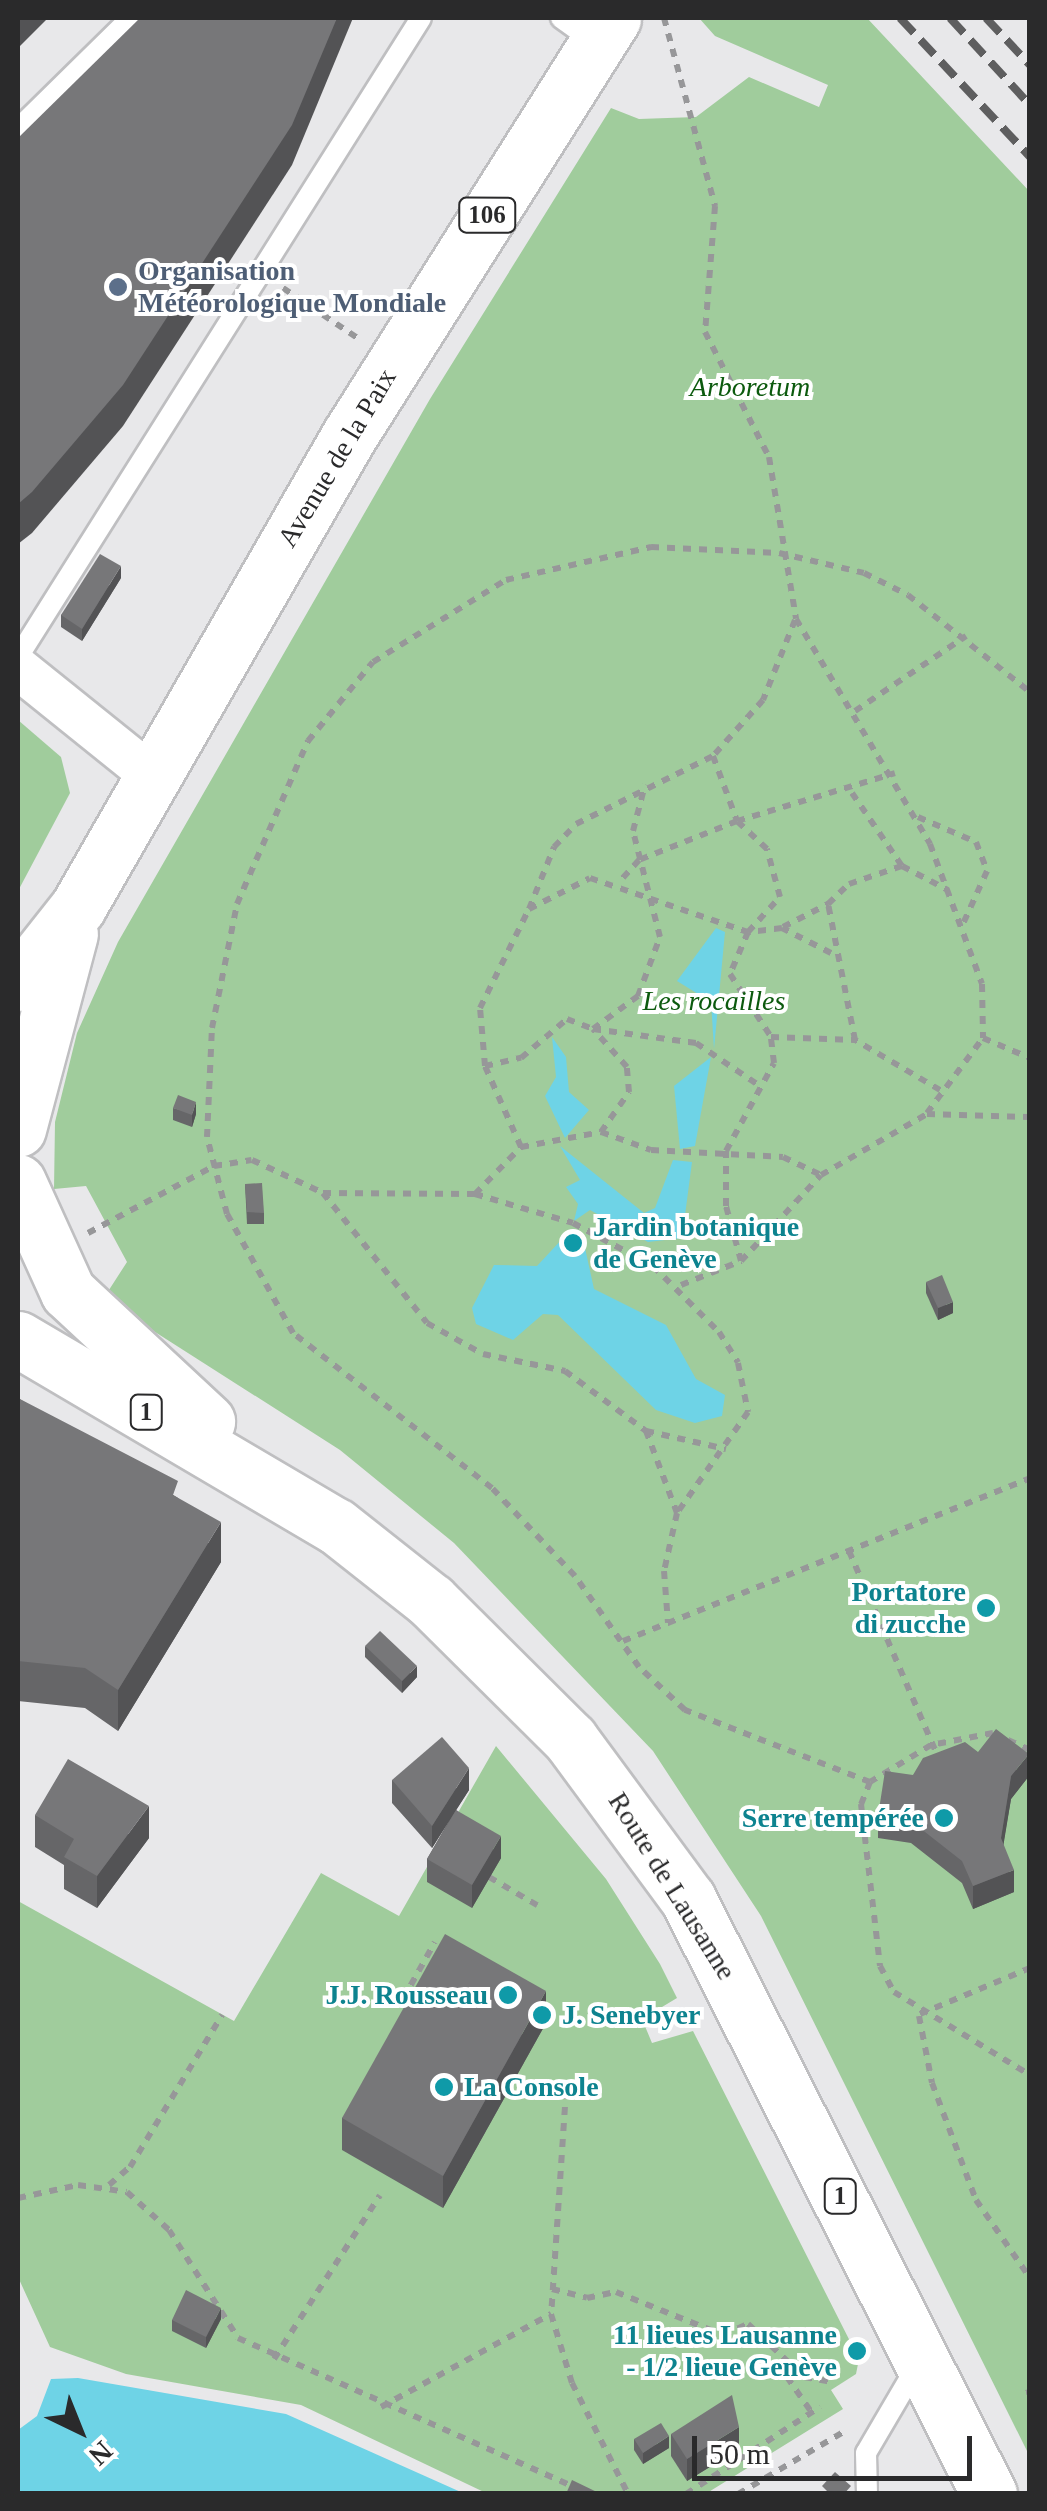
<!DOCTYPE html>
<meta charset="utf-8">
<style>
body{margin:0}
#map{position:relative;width:1047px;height:2511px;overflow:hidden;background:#e8e8ea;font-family:Georgia,serif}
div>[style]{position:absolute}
.green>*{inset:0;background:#a0cc9c}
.water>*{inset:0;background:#6ed3e6}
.path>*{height:6px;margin-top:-3px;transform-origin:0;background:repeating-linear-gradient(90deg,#979799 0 8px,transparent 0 16px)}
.roads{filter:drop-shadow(2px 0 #bfbfc1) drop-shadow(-2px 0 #bfbfc1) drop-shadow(0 2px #bfbfc1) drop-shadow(0 -2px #bfbfc1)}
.service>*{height:20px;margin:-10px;padding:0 10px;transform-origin:10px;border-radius:10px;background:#fff}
.minor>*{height:42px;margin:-21px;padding:0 21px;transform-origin:21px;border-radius:21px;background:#fff}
.primary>*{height:55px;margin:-27.5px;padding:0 27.5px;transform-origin:27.5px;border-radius:27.5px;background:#fff}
.rail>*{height:8px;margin-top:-4px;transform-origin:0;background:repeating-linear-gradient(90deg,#5e5e5f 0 20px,transparent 0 30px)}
.wall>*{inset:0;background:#666668}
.shaded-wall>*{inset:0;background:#535355}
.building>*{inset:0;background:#777779}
.dots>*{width:28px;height:28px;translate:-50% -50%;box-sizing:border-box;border:5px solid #fff;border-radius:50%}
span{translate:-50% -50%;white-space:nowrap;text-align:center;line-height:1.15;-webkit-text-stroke:8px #fff;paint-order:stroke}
.shield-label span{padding:2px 8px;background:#fff;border:2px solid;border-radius:8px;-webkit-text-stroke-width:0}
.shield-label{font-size:25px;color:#2a2a2b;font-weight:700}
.service-label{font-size:28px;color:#4e5e75;font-weight:700}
.left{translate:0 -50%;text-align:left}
.park-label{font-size:28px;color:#0c5a0e;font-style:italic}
.street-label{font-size:28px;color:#2a2a2b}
.culture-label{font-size:28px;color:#0d838f;font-weight:700}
.right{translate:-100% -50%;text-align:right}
.frame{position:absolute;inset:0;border:20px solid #2a2a2b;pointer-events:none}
.north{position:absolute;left:30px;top:2381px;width:100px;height:100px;-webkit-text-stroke:8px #fff;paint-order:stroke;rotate:137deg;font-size:28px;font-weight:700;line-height:40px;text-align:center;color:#2a2a2b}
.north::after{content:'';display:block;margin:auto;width:35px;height:45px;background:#2a2a2b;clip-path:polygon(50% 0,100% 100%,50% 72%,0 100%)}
.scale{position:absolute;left:692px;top:2436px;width:280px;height:45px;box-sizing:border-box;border:5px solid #2a2a2b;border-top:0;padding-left:12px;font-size:30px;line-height:35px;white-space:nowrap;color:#2a2a2b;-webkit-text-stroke:8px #fff;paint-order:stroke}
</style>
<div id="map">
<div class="green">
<i style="clip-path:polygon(699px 18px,867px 18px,1029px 191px,1029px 2455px,761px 1916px,653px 1751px,454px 1543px,340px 1450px,130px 1316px,107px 1293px,127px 1262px,86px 1186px,54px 1189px,55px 1122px,77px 1033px,118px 942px,430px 399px,611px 108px,639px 119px,696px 117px,749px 77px,819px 107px,828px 85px,715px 36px)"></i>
<i style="clip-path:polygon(18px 720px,61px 757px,70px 793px,18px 891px)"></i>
<i style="clip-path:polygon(496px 1746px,606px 1879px,660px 1964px,677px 1998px,642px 2019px,652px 2043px,693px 2031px,859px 2359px,856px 2374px,831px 2390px,843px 2409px,707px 2493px,486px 2493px,301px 2405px,126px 2374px,50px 2347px,18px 2277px,18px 1901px,234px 2021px,321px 1873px,399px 1916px)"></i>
</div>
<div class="water">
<i style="clip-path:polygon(716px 928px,725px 932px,714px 1049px,711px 1002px,677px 981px)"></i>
<i style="clip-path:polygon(552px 1037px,566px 1057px,569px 1092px,589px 1110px,565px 1138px,545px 1096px,556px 1077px)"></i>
<i style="clip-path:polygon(711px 1057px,695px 1146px,680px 1149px,674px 1086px)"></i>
<i style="clip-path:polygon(560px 1146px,644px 1213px,655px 1208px,673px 1160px,692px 1162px,682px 1238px,648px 1242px,590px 1210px,574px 1221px,578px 1204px,566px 1187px,580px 1180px)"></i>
<i style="clip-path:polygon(564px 1237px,568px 1247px,585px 1248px,594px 1289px,666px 1325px,696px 1379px,725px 1395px,722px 1416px,695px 1423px,656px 1410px,558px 1315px,543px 1314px,513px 1340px,476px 1324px,472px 1308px,494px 1265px,537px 1266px)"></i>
<i style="clip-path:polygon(78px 2378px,286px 2414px,463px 2493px,18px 2493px,18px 2430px,37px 2416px,51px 2379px)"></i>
</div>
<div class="path">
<i style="left:664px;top:18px;width:195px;rotate:74.8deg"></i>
<i style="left:715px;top:206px;width:126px;rotate:94.5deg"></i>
<i style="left:705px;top:332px;width:140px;rotate:62.9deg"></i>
<i style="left:769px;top:457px;width:164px;rotate:80.5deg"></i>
<i style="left:796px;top:619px;width:262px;rotate:59.2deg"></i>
<i style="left:930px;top:844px;width:149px;rotate:69.6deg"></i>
<i style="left:982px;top:984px;width:54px;rotate:88.9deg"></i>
<i style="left:983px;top:1038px;width:51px;rotate:23.1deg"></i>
<i style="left:283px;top:288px;width:92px;rotate:33.9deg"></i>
<i style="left:795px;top:620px;width:86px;rotate:111.8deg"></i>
<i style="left:763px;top:700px;width:75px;rotate:131.8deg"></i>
<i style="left:713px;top:756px;width:69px;rotate:69.7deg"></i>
<i style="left:737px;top:821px;width:165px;rotate:-16.9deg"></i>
<i style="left:855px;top:711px;width:134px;rotate:-34deg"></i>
<i style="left:852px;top:793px;width:88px;rotate:55.6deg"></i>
<i style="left:918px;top:817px;width:63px;rotate:23.3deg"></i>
<i style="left:976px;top:842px;width:31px;rotate:69deg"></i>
<i style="left:987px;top:871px;width:58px;rotate:114.4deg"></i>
<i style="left:529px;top:909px;width:67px;rotate:-68deg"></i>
<i style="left:554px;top:847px;width:32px;rotate:-46deg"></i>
<i style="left:576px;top:824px;width:153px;rotate:-26.4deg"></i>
<i style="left:783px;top:927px;width:51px;rotate:-27.1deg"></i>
<i style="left:831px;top:953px;width:55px;rotate:-153deg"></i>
<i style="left:782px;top:928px;width:34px;rotate:173deg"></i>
<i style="left:748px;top:932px;width:46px;rotate:113.2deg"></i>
<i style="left:730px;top:974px;width:75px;rotate:56.9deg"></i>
<i style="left:771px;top:1037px;width:84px;rotate:2deg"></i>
<i style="left:485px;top:1066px;width:37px;rotate:-13deg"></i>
<i style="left:521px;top:1058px;width:60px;rotate:-40.3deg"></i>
<i style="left:567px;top:1019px;width:28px;rotate:21deg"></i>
<i style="left:593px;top:1029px;width:56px;rotate:-36.3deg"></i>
<i style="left:638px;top:996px;width:63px;rotate:-69.6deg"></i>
<i style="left:660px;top:937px;width:109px;rotate:-104.3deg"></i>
<i style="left:633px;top:831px;width:48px;rotate:-75.4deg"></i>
<i style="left:940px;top:1090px;width:99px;rotate:-149.5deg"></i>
<i style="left:855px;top:1040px;width:139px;rotate:-101.2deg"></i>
<i style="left:828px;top:904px;width:29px;rotate:-44deg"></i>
<i style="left:849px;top:884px;width:56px;rotate:-18.8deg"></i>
<i style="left:902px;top:866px;width:52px;rotate:27.6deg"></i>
<i style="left:927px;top:1113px;width:94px;rotate:-53.3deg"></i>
<i style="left:601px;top:1132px;width:49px;rotate:-55deg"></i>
<i style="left:629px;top:1092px;width:25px;rotate:-95deg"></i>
<i style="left:627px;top:1067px;width:51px;rotate:-131.8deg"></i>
<i style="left:593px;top:1029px;width:104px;rotate:7.7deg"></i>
<i style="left:696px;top:1043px;width:77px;rotate:33.9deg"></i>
<i style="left:521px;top:1147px;width:89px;rotate:-114deg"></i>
<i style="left:485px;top:1066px;width:58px;rotate:-94.9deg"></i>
<i style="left:480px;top:1008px;width:110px;rotate:-63.7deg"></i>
<i style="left:529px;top:909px;width:68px;rotate:-26.9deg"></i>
<i style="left:590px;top:878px;width:167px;rotate:18.9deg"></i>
<i style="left:748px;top:932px;width:47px;rotate:-47.6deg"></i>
<i style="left:780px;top:897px;width:50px;rotate:-105.2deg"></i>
<i style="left:767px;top:849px;width:41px;rotate:-137deg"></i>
<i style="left:737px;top:821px;width:105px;rotate:158.3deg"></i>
<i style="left:639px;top:860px;width:30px;rotate:132deg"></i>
<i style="left:323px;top:1193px;width:166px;rotate:51.3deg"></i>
<i style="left:427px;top:1323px;width:64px;rotate:29deg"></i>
<i style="left:483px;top:1354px;width:84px;rotate:11.7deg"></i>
<i style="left:565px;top:1371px;width:101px;rotate:36.5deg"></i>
<i style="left:475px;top:1194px;width:66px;rotate:-45.6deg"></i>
<i style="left:521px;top:1147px;width:81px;rotate:-10.6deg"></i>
<i style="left:601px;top:1132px;width:53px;rotate:19.8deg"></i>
<i style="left:651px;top:1150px;width:132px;rotate:3deg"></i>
<i style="left:783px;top:1157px;width:42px;rotate:25.3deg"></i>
<i style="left:88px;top:1233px;width:143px;rotate:-28deg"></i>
<i style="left:214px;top:1166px;width:38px;rotate:-9deg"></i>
<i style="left:252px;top:1160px;width:78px;rotate:24.9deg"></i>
<i style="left:323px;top:1193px;width:152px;rotate:0.4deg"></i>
<i style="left:475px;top:1194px;width:102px;rotate:16.5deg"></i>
<i style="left:573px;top:1223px;width:91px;rotate:28.3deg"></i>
<i style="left:653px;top:1266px;width:93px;rotate:45deg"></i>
<i style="left:719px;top:1332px;width:36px;rotate:58deg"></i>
<i style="left:738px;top:1363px;width:50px;rotate:78.5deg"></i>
<i style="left:748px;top:1412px;width:123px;rotate:125.1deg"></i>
<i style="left:677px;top:1513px;width:59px;rotate:102.6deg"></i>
<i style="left:664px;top:1571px;width:52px;rotate:85.6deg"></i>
<i style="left:741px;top:1261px;width:57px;rotate:-105.3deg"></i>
<i style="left:726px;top:1206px;width:55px;rotate:-90deg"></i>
<i style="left:726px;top:1151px;width:100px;rotate:-61.4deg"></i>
<i style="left:774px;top:1063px;width:26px;rotate:-97deg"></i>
<i style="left:681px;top:1285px;width:65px;rotate:-21.8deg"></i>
<i style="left:741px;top:1261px;width:117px;rotate:-47.1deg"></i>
<i style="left:821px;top:1175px;width:122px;rotate:-29.9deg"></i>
<i style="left:927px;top:1114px;width:103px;rotate:1.7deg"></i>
<i style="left:677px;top:1513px;width:88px;rotate:-110.7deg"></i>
<i style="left:646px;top:1431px;width:82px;rotate:12.7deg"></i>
<i style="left:849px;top:1551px;width:229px;rotate:66.6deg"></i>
<i style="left:623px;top:1641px;width:438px;rotate:-21.8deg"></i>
<i style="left:1030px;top:1750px;width:41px;rotate:-155.3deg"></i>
<i style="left:993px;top:1733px;width:63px;rotate:169deg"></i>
<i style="left:931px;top:1745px;width:71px;rotate:148.8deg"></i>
<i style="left:870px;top:1782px;width:24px;rotate:112deg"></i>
<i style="left:861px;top:1804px;width:163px;rotate:83.3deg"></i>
<i style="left:880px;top:1966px;width:30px;rotate:62deg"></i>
<i style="left:894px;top:1992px;width:159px;rotate:31.4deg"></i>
<i style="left:870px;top:1782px;width:199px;rotate:-158.7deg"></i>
<i style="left:685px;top:1710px;width:63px;rotate:-136.9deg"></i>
<i style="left:639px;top:1667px;width:111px;rotate:-125.1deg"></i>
<i style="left:575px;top:1576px;width:121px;rotate:-133.3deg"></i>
<i style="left:492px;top:1488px;width:252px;rotate:-142.1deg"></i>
<i style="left:293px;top:1333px;width:136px;rotate:-119deg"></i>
<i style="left:227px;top:1214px;width:80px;rotate:-104.6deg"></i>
<i style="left:207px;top:1137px;width:109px;rotate:-87.4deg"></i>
<i style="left:212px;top:1028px;width:126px;rotate:-78.6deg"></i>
<i style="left:237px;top:904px;width:178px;rotate:-66.5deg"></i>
<i style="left:308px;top:741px;width:102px;rotate:-50.6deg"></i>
<i style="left:373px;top:662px;width:156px;rotate:-31.7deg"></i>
<i style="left:506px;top:580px;width:149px;rotate:-12.8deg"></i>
<i style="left:651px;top:547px;width:128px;rotate:2.7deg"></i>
<i style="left:779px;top:553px;width:87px;rotate:13.2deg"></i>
<i style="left:864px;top:573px;width:49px;rotate:26.6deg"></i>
<i style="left:908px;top:595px;width:156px;rotate:38.5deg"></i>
<i style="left:489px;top:1877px;width:56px;rotate:30.3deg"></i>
<i style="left:391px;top:1999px;width:12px"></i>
<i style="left:403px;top:1999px;width:65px;rotate:-60.7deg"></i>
<i style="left:920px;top:2014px;width:119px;rotate:-22.7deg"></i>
<i style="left:919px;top:2016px;width:68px;rotate:79deg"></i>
<i style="left:932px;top:2083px;width:125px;rotate:69.4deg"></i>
<i style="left:976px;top:2200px;width:95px;rotate:55.3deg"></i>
<i style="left:566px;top:2091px;width:224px;rotate:93.8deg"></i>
<i style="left:551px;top:2314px;width:72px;rotate:73.1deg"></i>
<i style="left:572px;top:2383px;width:124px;rotate:63.2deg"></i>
<i style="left:109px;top:2185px;width:28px;rotate:-41deg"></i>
<i style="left:130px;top:2167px;width:178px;rotate:-58.8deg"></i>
<i style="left:18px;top:2198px;width:61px;rotate:-12.2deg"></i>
<i style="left:78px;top:2185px;width:49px;rotate:8.1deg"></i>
<i style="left:127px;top:2192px;width:57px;rotate:42.1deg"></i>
<i style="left:169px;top:2230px;width:128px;rotate:57.4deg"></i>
<i style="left:238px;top:2338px;width:385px;rotate:23.9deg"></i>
<i style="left:552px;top:2289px;width:36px;rotate:14deg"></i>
<i style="left:587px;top:2298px;width:30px;rotate:-12deg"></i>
<i style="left:616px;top:2292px;width:115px;rotate:21.9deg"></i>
<i style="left:723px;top:2335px;width:27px;rotate:-24deg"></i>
<i style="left:748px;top:2324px;width:77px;rotate:43.4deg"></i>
<i style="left:804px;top:2377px;width:29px;rotate:10deg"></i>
<i style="left:274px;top:2359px;width:195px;rotate:-57.1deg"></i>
<i style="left:794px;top:2366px;width:13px;rotate:122deg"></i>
<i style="left:787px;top:2377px;width:44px;rotate:55.2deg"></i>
<i style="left:1026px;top:2393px;width:4px;rotate:-14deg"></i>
<i style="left:381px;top:2407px;width:194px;rotate:-28.7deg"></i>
<i style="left:686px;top:2494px;width:160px;rotate:-33deg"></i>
<i style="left:738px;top:2494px;width:124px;rotate:-30.5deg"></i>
</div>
<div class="roads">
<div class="service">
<i style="left:561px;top:18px;width:43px;rotate:35.5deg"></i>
<i style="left:18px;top:129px;width:158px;rotate:-44.5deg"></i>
<i style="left:18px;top:657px;width:755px;rotate:-57.76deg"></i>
<i style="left:867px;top:2494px;width:41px;rotate:-91.4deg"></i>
<i style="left:866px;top:2453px;width:101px;rotate:-59.6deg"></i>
</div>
<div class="minor">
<i style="left:18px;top:668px;width:169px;rotate:38.8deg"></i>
</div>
<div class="primary">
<i style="left:18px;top:983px;width:97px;rotate:-51.7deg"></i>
<i style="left:78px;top:907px;width:543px;rotate:-60.09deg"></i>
<i style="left:349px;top:436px;width:494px;rotate:-57.7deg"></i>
<i style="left:18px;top:1129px;width:202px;rotate:-75.1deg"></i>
<i style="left:18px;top:1182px;width:121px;rotate:65.6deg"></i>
<i style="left:68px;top:1292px;width:190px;rotate:42.9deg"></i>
<i style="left:18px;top:1339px;width:369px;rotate:30.5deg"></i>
<i style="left:336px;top:1526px;width:121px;rotate:38.3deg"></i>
<i style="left:431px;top:1601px;width:196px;rotate:44.8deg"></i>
<i style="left:570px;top:1739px;width:199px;rotate:53.6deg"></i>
<i style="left:688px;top:1899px;width:667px;rotate:63.17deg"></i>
</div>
</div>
<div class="rail">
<i style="left:900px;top:18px;width:190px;rotate:46.9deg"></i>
<i style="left:950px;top:18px;width:118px;rotate:47.4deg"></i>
<i style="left:986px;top:18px;width:64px;rotate:46.9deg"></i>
</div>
<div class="wall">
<i style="clip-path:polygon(121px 578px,82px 641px,61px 627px,61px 615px)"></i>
<i style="clip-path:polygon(173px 1108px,196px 1114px,192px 1127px,173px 1120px)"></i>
<i style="clip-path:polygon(245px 1184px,264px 1213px,264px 1224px,247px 1224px)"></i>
<i style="clip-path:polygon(926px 1282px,953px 1313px,938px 1320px,926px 1293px)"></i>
<i style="clip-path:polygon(18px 1398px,178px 1498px,221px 1562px,118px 1731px,85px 1708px,18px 1701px)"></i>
<i style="clip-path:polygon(365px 1646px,417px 1677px,402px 1693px,365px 1657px)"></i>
<i style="clip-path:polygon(978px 1752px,1029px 1776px,1011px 1799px,1003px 1845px,1014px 1892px,973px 1909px,962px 1883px,911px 1843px,878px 1838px,878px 1816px,913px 1775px)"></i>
<i style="clip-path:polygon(392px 1780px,469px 1790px,456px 1810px,501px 1858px,472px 1908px,427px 1882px,427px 1859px,450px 1819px,432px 1848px,392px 1803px)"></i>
<i style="clip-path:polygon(35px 1815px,149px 1838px,97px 1908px,64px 1889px,64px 1865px,35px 1847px)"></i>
<i style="clip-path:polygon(546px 2023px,443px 2208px,342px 2150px,342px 2118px)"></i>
<i style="clip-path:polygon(221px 2319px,206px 2348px,172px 2331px,172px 2320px)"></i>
<i style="clip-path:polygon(671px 2434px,739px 2449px,687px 2481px,671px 2456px)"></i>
<i style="clip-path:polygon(634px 2439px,669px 2448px,643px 2464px,634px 2450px)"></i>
</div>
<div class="shaded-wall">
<i style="clip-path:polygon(18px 18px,48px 18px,18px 48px)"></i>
<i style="clip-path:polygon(337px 18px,353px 18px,292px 165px,123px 426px,32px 533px,18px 544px,18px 504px)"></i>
<i style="clip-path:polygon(121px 566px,121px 578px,82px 641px,82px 629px)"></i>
<i style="clip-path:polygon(196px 1102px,196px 1114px,192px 1127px,192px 1115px)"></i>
<i style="clip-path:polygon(953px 1302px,953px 1313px,938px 1320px,938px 1308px)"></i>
<i style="clip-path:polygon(221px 1522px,221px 1562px,118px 1731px,118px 1690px)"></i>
<i style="clip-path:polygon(417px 1666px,417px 1677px,402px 1693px,402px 1681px)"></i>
<i style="clip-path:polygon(1029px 1754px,1029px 1776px,1011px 1799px,1001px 1860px,1001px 1838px,1011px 1776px)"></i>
<i style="clip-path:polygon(469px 1768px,469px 1790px,432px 1848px,432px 1826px)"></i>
<i style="clip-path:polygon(149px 1806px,149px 1838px,97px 1908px,97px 1876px)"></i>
<i style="clip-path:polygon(501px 1836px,501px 1858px,472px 1908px,472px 1885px)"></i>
<i style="clip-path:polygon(1014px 1870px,1014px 1892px,973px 1909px,973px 1886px)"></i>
<i style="clip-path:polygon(546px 1991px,546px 2023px,443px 2208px,443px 2176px)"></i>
<i style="clip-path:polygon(221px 2308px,221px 2319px,206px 2348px,206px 2337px)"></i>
<i style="clip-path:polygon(739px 2427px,739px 2449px,687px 2481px,687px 2459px)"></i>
<i style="clip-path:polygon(669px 2436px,669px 2448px,643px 2464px,643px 2453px)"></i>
</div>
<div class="building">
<i style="clip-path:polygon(140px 18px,337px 18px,292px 125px,123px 385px,32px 492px,18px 504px,18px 138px)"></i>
<i style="clip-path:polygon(100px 554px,121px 566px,82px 629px,61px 615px)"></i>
<i style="clip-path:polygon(178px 1095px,196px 1102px,192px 1115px,173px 1108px)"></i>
<i style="clip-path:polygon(262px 1183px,264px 1213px,247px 1212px,245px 1184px)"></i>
<i style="clip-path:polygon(942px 1275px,953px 1302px,938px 1308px,926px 1282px)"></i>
<i style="clip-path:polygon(18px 1398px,178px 1481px,173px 1495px,221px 1522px,118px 1690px,85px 1668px,18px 1661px,20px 1624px,18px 1623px)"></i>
<i style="clip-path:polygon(380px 1631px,417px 1666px,402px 1681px,365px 1646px)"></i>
<i style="clip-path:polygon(996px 1729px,1029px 1754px,1011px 1776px,1001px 1838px,1014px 1870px,973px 1886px,962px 1861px,911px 1821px,878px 1816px,885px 1771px,913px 1775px,923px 1758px,965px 1742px,978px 1752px)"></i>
<i style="clip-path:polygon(442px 1737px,469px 1768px,432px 1826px,392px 1780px)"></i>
<i style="clip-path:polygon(68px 1759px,149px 1806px,97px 1876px,64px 1857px,74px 1839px,35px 1815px)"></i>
<i style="clip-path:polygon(456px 1810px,501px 1836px,472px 1885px,427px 1859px)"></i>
<i style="clip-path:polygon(445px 1934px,546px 1991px,443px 2176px,342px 2118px)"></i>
<i style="clip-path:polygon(186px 2290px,221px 2308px,206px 2337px,172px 2320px)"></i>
<i style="clip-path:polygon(732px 2395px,739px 2427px,687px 2459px,671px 2434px)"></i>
<i style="clip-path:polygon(661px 2423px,669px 2436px,643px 2453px,634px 2439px)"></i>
<i style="clip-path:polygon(835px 2472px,851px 2486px,844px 2494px,830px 2494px,822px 2486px)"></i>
<i style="clip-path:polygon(572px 2480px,601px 2494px,566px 2494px)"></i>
</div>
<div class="dots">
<i style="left:118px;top:287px;background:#5c6f8a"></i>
<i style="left:573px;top:1243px;background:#0f9aa8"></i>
<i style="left:986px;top:1608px;background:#0f9aa8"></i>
<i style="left:944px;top:1818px;background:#0f9aa8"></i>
<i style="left:508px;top:1995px;background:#0f9aa8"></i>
<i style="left:542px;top:2015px;background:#0f9aa8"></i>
<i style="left:444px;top:2087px;background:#0f9aa8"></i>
<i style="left:857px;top:2351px;background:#0f9aa8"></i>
</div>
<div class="shield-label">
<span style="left:487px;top:215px">106</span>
<span style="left:146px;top:1412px">1</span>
<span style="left:840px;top:2196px">1</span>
</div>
<div class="service-label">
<span class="left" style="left:138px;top:287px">Organisation<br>Météorologique Mondiale</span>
</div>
<div class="park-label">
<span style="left:750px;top:387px">Arboretum</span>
<span style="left:714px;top:1001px">Les rocailles</span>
</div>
<div class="street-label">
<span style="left:337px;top:458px;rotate:-59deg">Avenue de la Paix</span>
<span style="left:672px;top:1886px;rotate:58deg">Route de Lausanne</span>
</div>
<div class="culture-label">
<span class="left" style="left:593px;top:1243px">Jardin botanique<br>de Genève</span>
<span class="right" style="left:966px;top:1608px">Portatore<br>di zucche</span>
<span class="right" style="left:924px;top:1818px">Serre tempérée</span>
<span class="right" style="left:488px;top:1995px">J.J. Rousseau</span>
<span class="left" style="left:562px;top:2015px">J. Senebyer</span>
<span class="left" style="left:464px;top:2087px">La Console</span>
<span class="right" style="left:837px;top:2351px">11 lieues Lausanne<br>- 1/2 lieue Genève</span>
</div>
<div class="frame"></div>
<div class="north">N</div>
<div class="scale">50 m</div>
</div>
